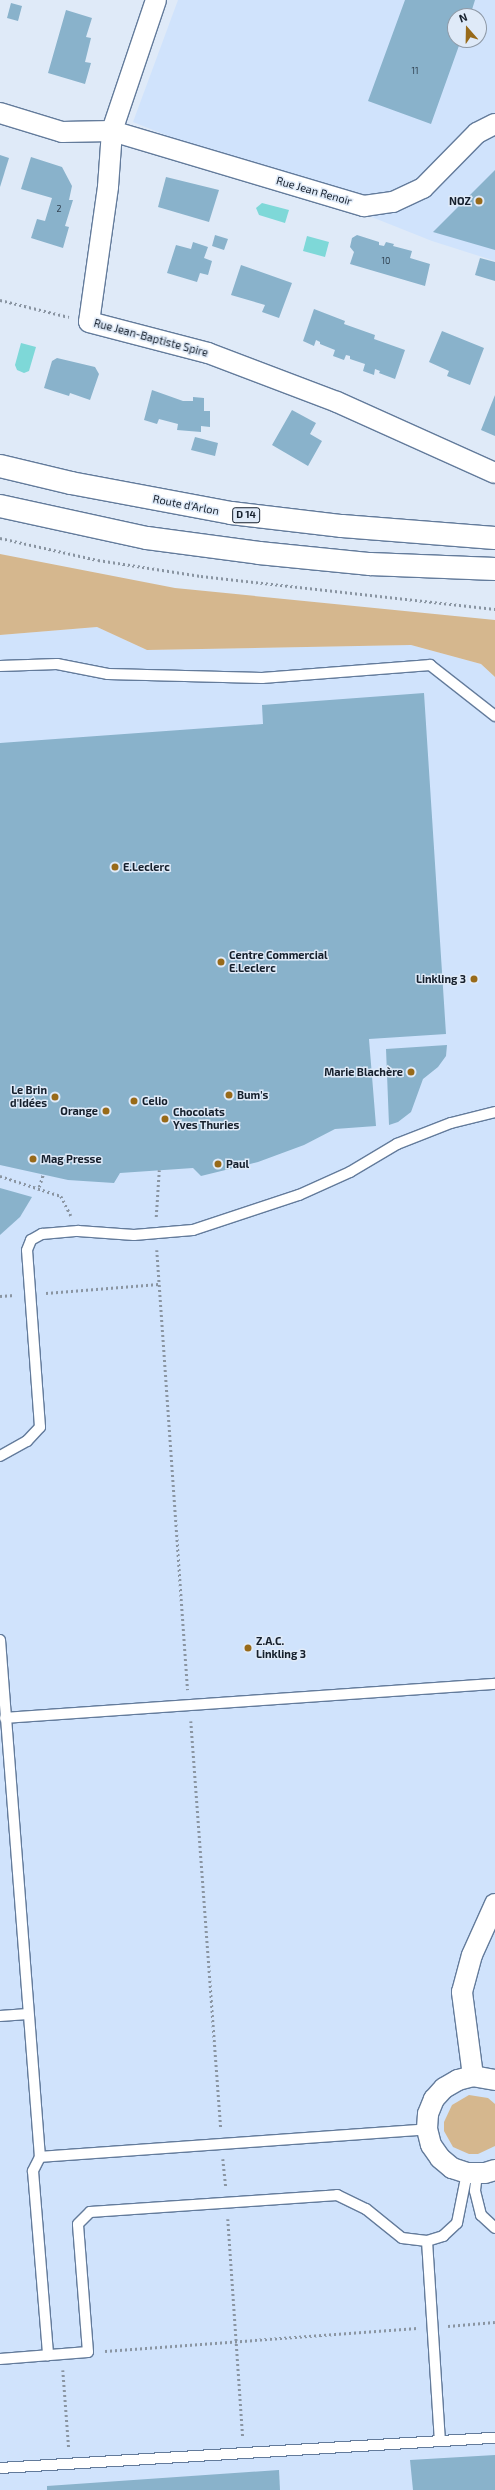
<!DOCTYPE html>
<meta charset="utf-8">
<style>
body{margin:0}
#map{position:relative;width:495px;height:2490px;overflow:hidden;background:#dfeaf8;font-family:"Exo 2",sans-serif}
div>[style]{position:absolute}
.built>*{inset:0;background:#d0e3fc}
.green>*{inset:0;background:#d5b78e}
.water>*{inset:0;background:#7ed8d8}
.building>*{inset:0;background:#89b2cb}
.path>*{height:2.5px;margin-top:-1.25px;transform-origin:0;background:repeating-linear-gradient(90deg,#8a95a2 0 2px,transparent 0 5px)}
.roads{filter:drop-shadow(1px 0 #637b9b) drop-shadow(-1px 0 #637b9b) drop-shadow(0 1px #637b9b) drop-shadow(0 -1px #637b9b)}
.service>*{height:10px;margin:-5px;padding:0 5px;transform-origin:5px;border-radius:5px;background:#fff}
.minor>*{height:20px;margin:-10px;padding:0 10px;transform-origin:10px;border-radius:10px;background:#fff}
.primary>*{height:22px;margin:-11px;padding:0 11px;transform-origin:11px;border-radius:11px;background:#fff}
.dots>*{width:11px;height:11px;translate:-50% -50%;box-sizing:border-box;border:2px solid #dfeaf8;border-radius:50%}
span{translate:-50% -50%;white-space:nowrap;text-align:center;line-height:1.15;-webkit-text-stroke:3px #dfeaf8;paint-order:stroke}
.number-label{font-size:9px;color:#324454}
.number-label span{-webkit-text-stroke-width:0}
.shield-label span{padding:1px 3px;background:#dfeaf8;border:1px solid;border-radius:3px;-webkit-text-stroke-width:0}
.shield-label{font-size:10px;color:#151f2c;font-weight:700}
.street-label{font-size:11px;color:#151f2c}
.poi-label{font-size:11px;color:#151f2c;font-weight:700}
.right{translate:-100% -50%;text-align:right}
.left{translate:0 -50%;text-align:left}
.north{position:absolute;left:447px;top:8px;width:40px;height:40px;box-sizing:border-box;background:#dfeaf8;border:1px solid #8e99a6;border-radius:50%;rotate:340deg;font-size:11px;font-weight:700;line-height:16px;text-align:center;color:#151f2c}
.north::after{content:'';display:block;margin:auto;width:14px;height:18px;background:#986a19;clip-path:polygon(50% 0,100% 100%,50% 72%,0 100%)}
</style>
<div id="map">
<div class="built">
<i style="clip-path:polygon(evenodd,178px 0,495px 0,495px 261px,432px 241px,133px 122px,178px 0,455px 16px,479px 16px,479px 40px,455px 40px,455px 16px)"></i>
<i style="clip-path:polygon(97px 627px,147px 650px,411px 645px,481px 664px,495px 677px,495px 2490px,0 2490px,0 635px)"></i>
</div>
<div class="green">
<i style="clip-path:polygon(0 554px,175px 588px,495px 620px,495px 677px,481px 664px,411px 645px,147px 650px,97px 627px,0 635px)"></i>
<i style="clip-path:polygon(469px 2095px,488px 2098px,495px 2104px,495px 2146px,478px 2154px,469px 2154px,453px 2147px,444px 2131px,444px 2122px,452px 2105px)"></i>
</div>
<div class="water">
<i style="clip-path:polygon(262px 203px,289px 210px,285px 223px,259px 215px,256px 208px)"></i>
<i style="clip-path:polygon(307px 236px,329px 242px,325px 257px,303px 251px)"></i>
<i style="clip-path:polygon(21px 343px,36px 347px,29px 371px,24px 373px,17px 370px,15px 365px)"></i>
</div>
<div class="building">
<i style="clip-path:polygon(405px 0,475px 0,470px 16px,455px 16px,455px 40px,461px 40px,431px 124px,368px 101px)"></i>
<i style="clip-path:polygon(11px 3px,22px 6px,18px 21px,7px 18px)"></i>
<i style="clip-path:polygon(66px 10px,92px 18px,86px 37px,91px 38px,85px 62px,91px 63px,85px 84px,48px 73px)"></i>
<i style="clip-path:polygon(0 155px,9px 158px,0 187px)"></i>
<i style="clip-path:polygon(31px 157px,62px 167px,72px 186px,69px 200px,73px 200px,65px 226px,69px 227px,63px 248px,31px 238px,37px 219px,45px 221px,52px 198px,21px 189px)"></i>
<i style="clip-path:polygon(495px 170px,495px 250px,433px 232px)"></i>
<i style="clip-path:polygon(166px 177px,219px 190px,209px 222px,158px 207px)"></i>
<i style="clip-path:polygon(215px 235px,228px 239px,224px 250px,212px 246px)"></i>
<i style="clip-path:polygon(357px 235px,379px 242px,379px 245px,384px 246px,386px 242px,394px 244px,393px 246px,412px 251px,410px 258px,430px 264px,425px 286px,350px 264px,354px 252px,350px 247px,352px 238px)"></i>
<i style="clip-path:polygon(193px 242px,208px 247px,204px 258px,212px 261px,208px 275px,200px 273px,197px 282px,167px 273px,176px 245px,191px 249px)"></i>
<i style="clip-path:polygon(480px 258px,495px 262px,495px 281px,475px 275px)"></i>
<i style="clip-path:polygon(241px 265px,292px 283px,279px 318px,262px 312px,265px 305px,231px 295px)"></i>
<i style="clip-path:polygon(314px 309px,345px 321px,344px 324px,375px 335px,374px 339px,405px 350px,395px 379px,379px 373px,380px 371px,375px 369px,374px 375px,363px 371px,365px 364px,350px 359px,350px 356px,346px 355px,344px 360px,333px 356px,335px 350px,320px 344px,320px 342px,316px 340px,314px 346px,303px 341px)"></i>
<i style="clip-path:polygon(442px 331px,484px 348px,470px 385px,447px 376px,449px 371px,429px 362px)"></i>
<i style="clip-path:polygon(57px 358px,95px 367px,99px 374px,90px 400px,70px 393px,69px 396px,44px 388px,52px 361px)"></i>
<i style="clip-path:polygon(152px 390px,183px 401px,193px 401px,193px 397px,204px 398px,204px 411px,210px 411px,210px 427px,201px 426px,201px 432px,177px 430px,178px 424px,159px 419px,157px 424px,144px 420px)"></i>
<i style="clip-path:polygon(495px 395px,495px 436px,481px 430px)"></i>
<i style="clip-path:polygon(292px 410px,316px 423px,310px 434px,322px 441px,308px 466px,272px 445px)"></i>
<i style="clip-path:polygon(195px 437px,218px 443px,215px 456px,191px 450px)"></i>
<i style="clip-path:polygon(424px 693px,446px 1034px,369px 1039px,376px 1126px,335px 1129px,304px 1145px,258px 1162px,201px 1176px,193px 1168px,120px 1173px,114px 1183px,68px 1180px,0 1165px,0 743px,263px 724px,262px 705px)"></i>
<i style="clip-path:polygon(447px 1045px,446px 1056px,438px 1067px,423px 1079px,411px 1112px,398px 1122px,389px 1125px,386px 1049px)"></i>
<i style="clip-path:polygon(0 1188px,32px 1197px,20px 1217px,0 1235px)"></i>
<i style="clip-path:polygon(495px 2455px,495px 2490px,413px 2490px,410px 2460px)"></i>
<i style="clip-path:polygon(279px 2470px,280px 2490px,47px 2490px,47px 2486px)"></i>
</div>
<div class="path">
<i style="left:0;top:300px;width:71px;rotate:13.8deg"></i>
<i style="left:0;top:538px;width:100px;rotate:12.7deg"></i>
<i style="left:98px;top:560px;width:104px;rotate:8.8deg"></i>
<i style="left:201px;top:576px;width:296px;rotate:6.4deg"></i>
<i style="left:0;top:1176px;width:64px;rotate:18.2deg"></i>
<i style="left:61px;top:1196px;width:22px;rotate:63deg"></i>
<i style="left:39px;top:1187px;width:13px;rotate:-72deg"></i>
<i style="left:156px;top:1217px;width:47px;rotate:-86.3deg"></i>
<i style="left:157px;top:1250px;width:441px;rotate:86deg"></i>
<i style="left:46px;top:1293px;width:113px;rotate:-4.6deg"></i>
<i style="left:0;top:1296px;width:15px;rotate:-4deg"></i>
<i style="left:191px;top:1721px;width:409px;rotate:85.8deg"></i>
<i style="left:223px;top:2159px;width:27px;rotate:84deg"></i>
<i style="left:228px;top:2219px;width:220px;rotate:86.1deg"></i>
<i style="left:448px;top:2326px;width:47px;rotate:-4.9deg"></i>
<i style="left:105px;top:2351px;width:313px;rotate:-4.2deg"></i>
<i style="left:63px;top:2370px;width:79px;rotate:85.7deg"></i>
</div>
<div class="roads">
<div class="service">
<i style="left:0;top:666px;width:57px;rotate:-2deg"></i>
<i style="left:57px;top:664px;width:52px;rotate:11.1deg"></i>
<i style="left:108px;top:674px;width:154px;rotate:1.5deg"></i>
<i style="left:262px;top:678px;width:169px;rotate:-4.4deg"></i>
<i style="left:430px;top:665px;width:83px;rotate:38.1deg"></i>
<i style="left:0;top:1456px;width:31px;rotate:-29deg"></i>
<i style="left:27px;top:1441px;width:19px;rotate:-47deg"></i>
<i style="left:40px;top:1427px;width:177px;rotate:-94.2deg"></i>
<i style="left:27px;top:1250px;width:11px;rotate:-68deg"></i>
<i style="left:31px;top:1240px;width:13px;rotate:-29deg"></i>
<i style="left:42px;top:1234px;width:36px;rotate:-5deg"></i>
<i style="left:78px;top:1231px;width:56px;rotate:4.1deg"></i>
<i style="left:134px;top:1235px;width:59px;rotate:-4.8deg"></i>
<i style="left:193px;top:1230px;width:112px;rotate:-18.3deg"></i>
<i style="left:299px;top:1195px;width:56px;rotate:-24.3deg"></i>
<i style="left:350px;top:1172px;width:55px;rotate:-30.8deg"></i>
<i style="left:397px;top:1144px;width:58px;rotate:-21.3deg"></i>
<i style="left:451px;top:1123px;width:45px;rotate:-14deg"></i>
<i style="left:0;top:1640px;width:519px;rotate:85.58deg"></i>
<i style="left:40px;top:2157px;width:16px;rotate:117deg"></i>
<i style="left:33px;top:2171px;width:185px;rotate:85.3deg"></i>
<i style="left:5px;top:1718px;width:491px;rotate:-4deg"></i>
<i style="left:0;top:2016px;width:28px;rotate:-4deg"></i>
<i style="left:40px;top:2157px;width:388px;rotate:-4.1deg"></i>
<i style="left:477px;top:2174px;width:17px;rotate:97deg"></i>
<i style="left:475px;top:2191px;width:25px;rotate:76deg"></i>
<i style="left:481px;top:2215px;width:19px;rotate:43deg"></i>
<i style="left:427px;top:2241px;width:200px;rotate:86.3deg"></i>
<i style="left:0;top:2359px;width:88px;rotate:-4.5deg"></i>
<i style="left:88px;top:2352px;width:128px;rotate:-94.5deg"></i>
<i style="left:78px;top:2224px;width:17px;rotate:-45deg"></i>
<i style="left:90px;top:2212px;width:248px;rotate:-3.9deg"></i>
<i style="left:337px;top:2195px;width:32px;rotate:26deg"></i>
<i style="left:366px;top:2209px;width:46px;rotate:38.9deg"></i>
<i style="left:402px;top:2238px;width:25px;rotate:7deg"></i>
<i style="left:427px;top:2241px;width:17px;rotate:-17deg"></i>
<i style="left:443px;top:2236px;width:19px;rotate:-43deg"></i>
<i style="left:457px;top:2223px;width:51px;rotate:-78.7deg"></i>
<i style="left:0;top:2468px;width:496px;rotate:-3.5deg"></i>
</div>
<div class="minor">
<i style="left:156px;top:0;width:138px;rotate:108.6deg"></i>
<i style="left:112px;top:131px;width:56px;rotate:94.1deg"></i>
<i style="left:108px;top:187px;width:136px;rotate:98deg"></i>
<i style="left:89px;top:322px;width:123px;rotate:14.6deg"></i>
<i style="left:208px;top:353px;width:138px;rotate:20.8deg"></i>
<i style="left:337px;top:402px;width:173px;rotate:24.2deg"></i>
<i style="left:0;top:113px;width:65px;rotate:17deg"></i>
<i style="left:62px;top:132px;width:50px;rotate:-1.1deg"></i>
<i style="left:112px;top:131px;width:263px;rotate:16.6deg"></i>
<i style="left:364px;top:206px;width:29px;rotate:-8deg"></i>
<i style="left:393px;top:202px;width:33px;rotate:-25deg"></i>
<i style="left:423px;top:188px;width:77px;rotate:-45.5deg"></i>
<i style="left:477px;top:133px;width:20px;rotate:-27deg"></i>
<i style="left:473px;top:2076px;width:85px;rotate:-97.5deg"></i>
<i style="left:462px;top:1992px;width:38px;rotate:-75deg"></i>
<i style="left:472px;top:1955px;width:56px;rotate:-65.7deg"></i>
<i style="left:495px;top:2080px;width:22px;rotate:-170deg"></i>
<i style="left:473px;top:2076px;width:16px;rotate:165deg"></i>
<i style="left:458px;top:2080px;width:16px;rotate:150deg"></i>
<i style="left:444px;top:2088px;width:15px;rotate:132deg"></i>
<i style="left:434px;top:2099px;width:16px;rotate:112deg"></i>
<i style="left:428px;top:2114px;width:15px;rotate:94deg"></i>
<i style="left:427px;top:2129px;width:16px;rotate:76deg"></i>
<i style="left:431px;top:2145px;width:16px;rotate:55deg"></i>
<i style="left:440px;top:2158px;width:16px;rotate:40deg"></i>
<i style="left:452px;top:2168px;width:16px;rotate:18deg"></i>
<i style="left:467px;top:2173px;width:18px"></i>
<i style="left:485px;top:2173px;width:10px;rotate:-17deg"></i>
</div>
<div class="primary">
<i style="left:0;top:466px;width:73px;rotate:13.5deg"></i>
<i style="left:71px;top:483px;width:163px;rotate:10.6deg"></i>
<i style="left:231px;top:513px;width:112px;rotate:6.7deg"></i>
<i style="left:342px;top:526px;width:153px;rotate:4.5deg"></i>
<i style="left:0;top:506px;width:150px;rotate:12.3deg"></i>
<i style="left:147px;top:538px;width:113px;rotate:7.6deg"></i>
<i style="left:259px;top:553px;width:112px;rotate:5.7deg"></i>
<i style="left:370px;top:564px;width:125px;rotate:2.3deg"></i>
</div>
</div>
<div class="dots">
<i style="left:479px;top:201px;background:#986a19"></i>
<i style="left:115px;top:867px;background:#986a19"></i>
<i style="left:221px;top:962px;background:#986a19"></i>
<i style="left:474px;top:979px;background:#986a19"></i>
<i style="left:411px;top:1072px;background:#986a19"></i>
<i style="left:229px;top:1095px;background:#986a19"></i>
<i style="left:55px;top:1097px;background:#986a19"></i>
<i style="left:134px;top:1101px;background:#986a19"></i>
<i style="left:106px;top:1111px;background:#986a19"></i>
<i style="left:165px;top:1119px;background:#986a19"></i>
<i style="left:33px;top:1159px;background:#986a19"></i>
<i style="left:218px;top:1164px;background:#986a19"></i>
<i style="left:248px;top:1648px;background:#986a19"></i>
</div>
<div class="number-label">
<span style="left:415px;top:71px">11</span>
<span style="left:59px;top:209px">2</span>
<span style="left:386px;top:261px">10</span>
</div>
<div class="shield-label">
<span style="left:246px;top:515px">D 14</span>
</div>
<div class="street-label">
<span style="left:314px;top:191px;rotate:16deg">Rue Jean Renoir</span>
<span style="left:151px;top:338px;rotate:15deg">Rue Jean-Baptiste Spire</span>
<span style="left:186px;top:505px;rotate:11deg">Route d'Arlon</span>
</div>
<div class="poi-label">
<span class="right" style="left:471px;top:201px">NOZ</span>
<span class="left" style="left:123px;top:867px">E.Leclerc</span>
<span class="left" style="left:229px;top:962px">Centre Commercial<br>E.Leclerc</span>
<span class="right" style="left:466px;top:979px">Linkling 3</span>
<span class="right" style="left:403px;top:1072px">Marie Blachère</span>
<span class="right" style="left:47px;top:1097px">Le Brin<br>d'Idées</span>
<span class="left" style="left:237px;top:1095px">Bum's</span>
<span class="left" style="left:142px;top:1101px">Celio</span>
<span class="right" style="left:98px;top:1111px">Orange</span>
<span class="left" style="left:173px;top:1119px">Chocolats<br>Yves Thuries</span>
<span class="left" style="left:41px;top:1159px">Mag Presse</span>
<span class="left" style="left:226px;top:1164px">Paul</span>
<span class="left" style="left:256px;top:1648px">Z.A.C.<br>Linkling 3</span>
</div>
<div class="north">N</div>
</div>
